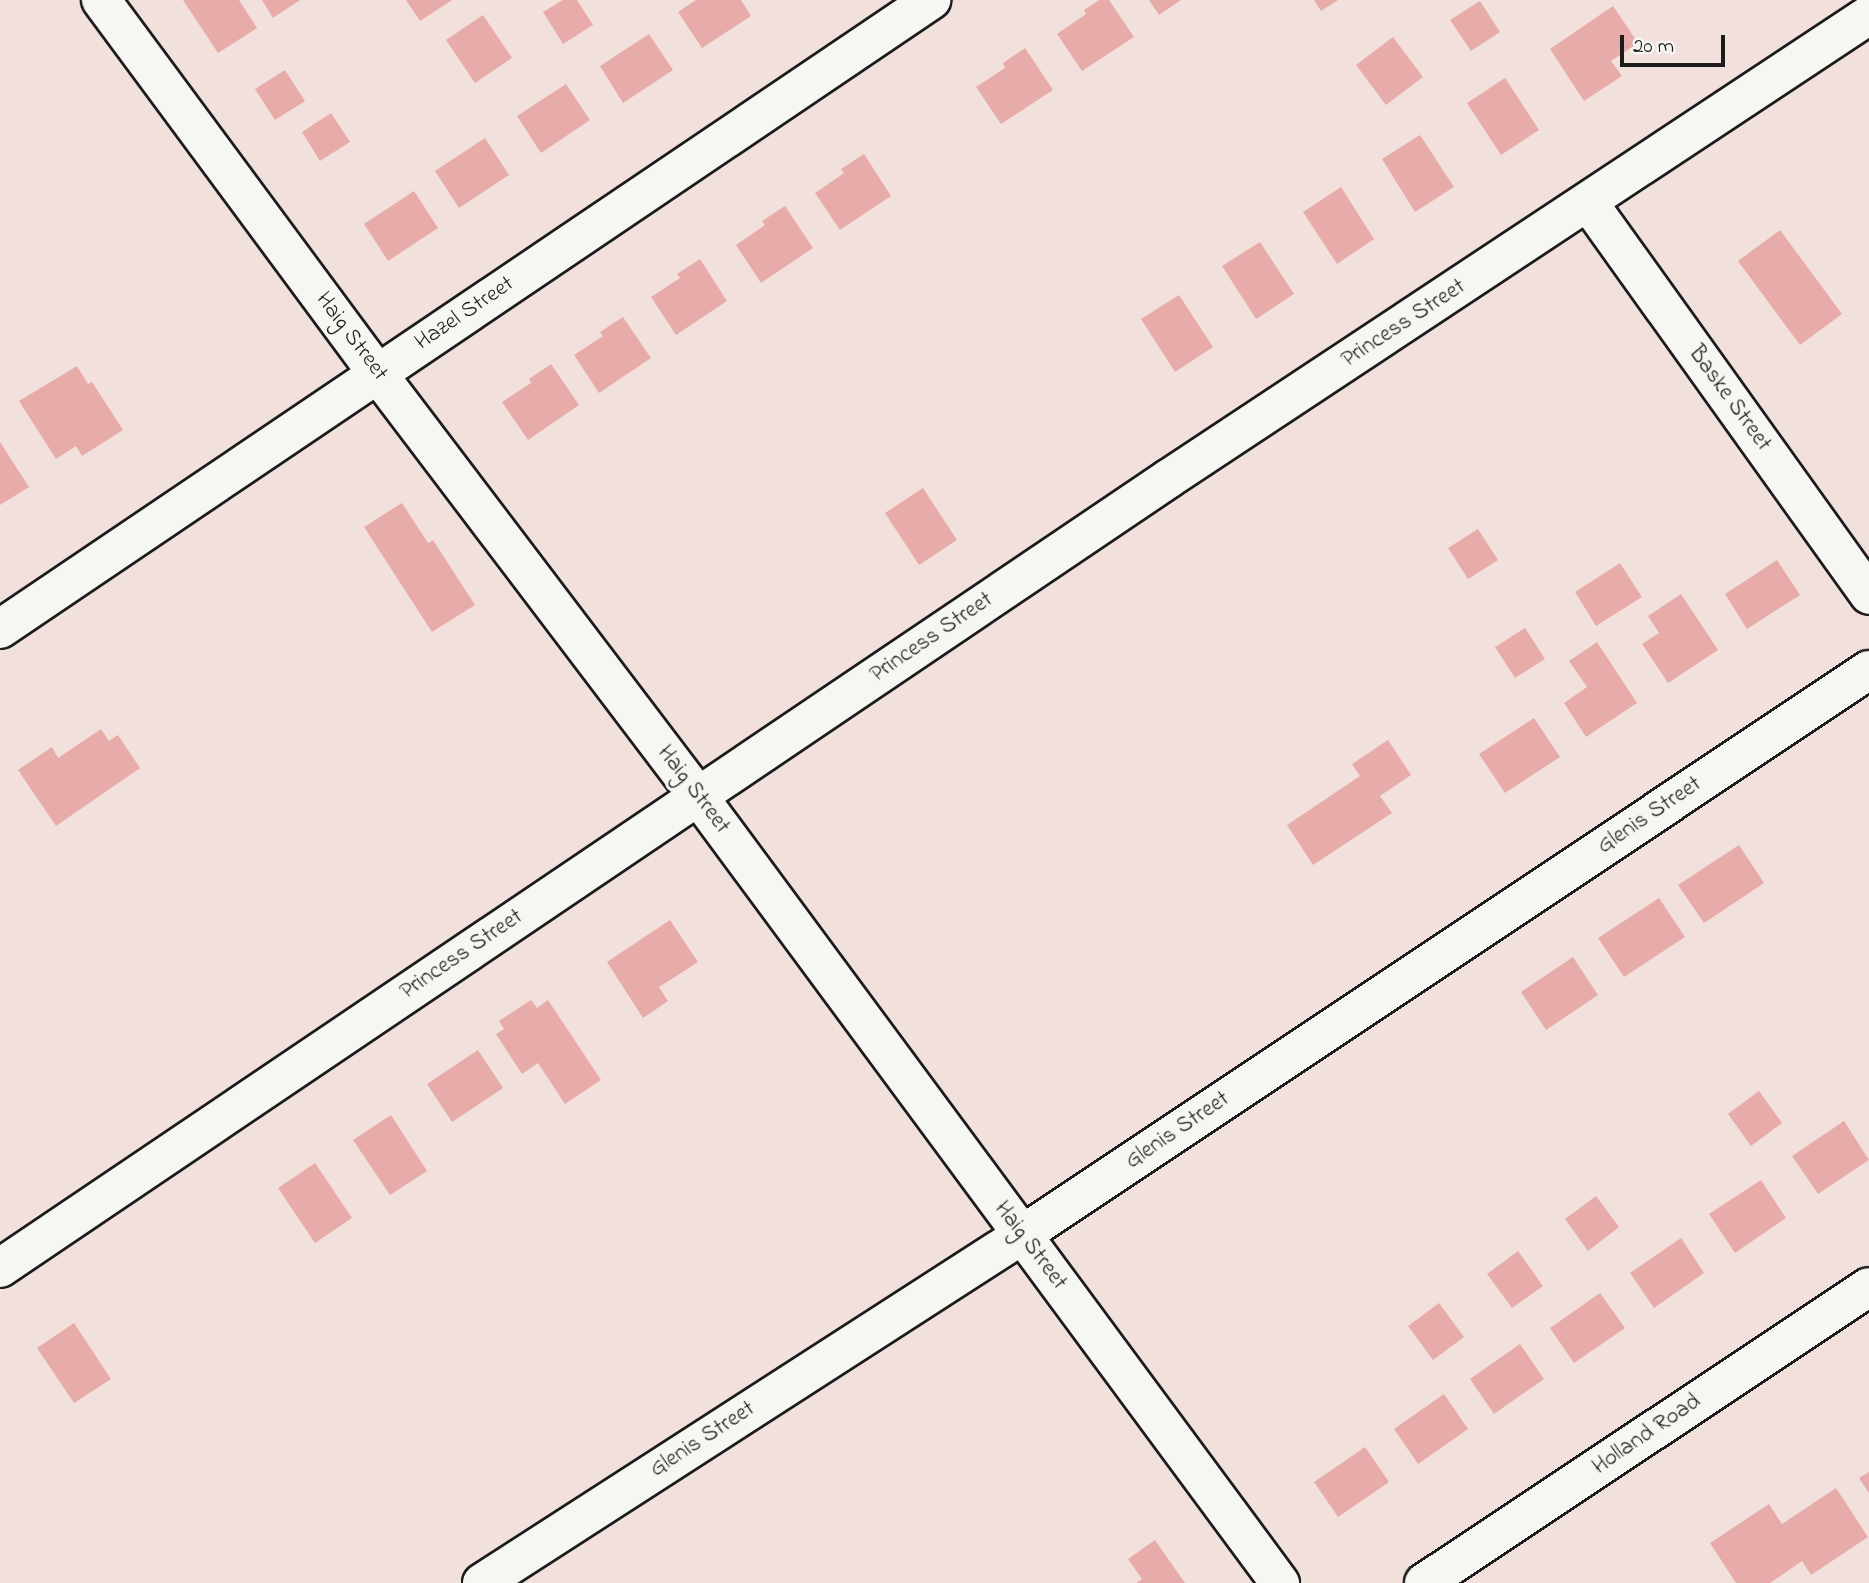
<!DOCTYPE html>
<style>
body{margin:0}
#map{position:relative;width:1869px;height:1583px;overflow:hidden;background:#f2e0dc;font-family:"Indie Flower",sans-serif}
div>[style]{position:absolute}
.building>*{inset:0;background:#e7aca9}
.roads{filter:drop-shadow(2px 0 #1c1c1c) drop-shadow(-2px 0 #1c1c1c) drop-shadow(0 2px #1c1c1c) drop-shadow(0 -2px #1c1c1c)}
.minor>*{height:38px;margin:-19px;padding:0 19px;transform-origin:19px;border-radius:19px;background:#f6f6f2}
span{translate:-50% -50%;white-space:nowrap;text-align:center;line-height:1.15;-webkit-text-stroke:6px #f6f6f2;paint-order:stroke}
.street-label{font-size:23px;color:#1c1c1c}
.scale{position:absolute;left:1620px;top:35px;width:105px;height:32px;box-sizing:border-box;border:4px solid #1c1c1c;border-top:0;padding-left:9px;font-size:21px;line-height:24px;white-space:nowrap;color:#1c1c1c;-webkit-text-stroke:5px #f6f6f2;paint-order:stroke}
</style>
<div id="map">
<div class="building">
<i style="clip-path:polygon(183px 0,239px 0,257px 28px,218px 53px)"></i>
<i style="clip-path:polygon(262px 0,300px 0,273px 18px)"></i>
<i style="clip-path:polygon(406px 0,452px 0,420px 21px)"></i>
<i style="clip-path:polygon(563px 0,577px 0,593px 25px,563px 44px,543px 12px)"></i>
<i style="clip-path:polygon(696px 0,741px 0,751px 16px,702px 48px,678px 12px)"></i>
<i style="clip-path:polygon(1099px 0,1109px 0,1134px 37px,1082px 71px,1057px 34px,1086px 14px,1084px 10px)"></i>
<i style="clip-path:polygon(1149px 0,1181px 0,1159px 15px)"></i>
<i style="clip-path:polygon(1314px 0,1338px 0,1321px 11px)"></i>
<i style="clip-path:polygon(1480px 1px,1500px 32px,1471px 51px,1450px 20px)"></i>
<i style="clip-path:polygon(1613px 6px,1638px 43px,1611px 61px,1622px 76px,1584px 101px,1550px 49px)"></i>
<i style="clip-path:polygon(483px 15px,512px 58px,475px 83px,446px 40px)"></i>
<i style="clip-path:polygon(649px 34px,673px 70px,623px 103px,600px 66px)"></i>
<i style="clip-path:polygon(1393px 37px,1423px 77px,1386px 105px,1356px 65px)"></i>
<i style="clip-path:polygon(1025px 48px,1053px 90px,1001px 124px,976px 87px,1005px 68px,1003px 63px)"></i>
<i style="clip-path:polygon(285px 70px,305px 101px,275px 120px,255px 89px)"></i>
<i style="clip-path:polygon(1505px 78px,1539px 130px,1501px 155px,1467px 103px)"></i>
<i style="clip-path:polygon(566px 84px,590px 120px,541px 153px,517px 116px)"></i>
<i style="clip-path:polygon(331px 113px,350px 142px,320px 161px,302px 132px)"></i>
<i style="clip-path:polygon(1420px 135px,1454px 187px,1415px 212px,1382px 159px)"></i>
<i style="clip-path:polygon(485px 138px,509px 175px,459px 208px,435px 171px)"></i>
<i style="clip-path:polygon(864px 154px,891px 196px,840px 230px,815px 193px,844px 173px,841px 169px)"></i>
<i style="clip-path:polygon(1341px 187px,1374px 239px,1337px 264px,1303px 212px)"></i>
<i style="clip-path:polygon(414px 191px,438px 228px,388px 261px,364px 224px)"></i>
<i style="clip-path:polygon(785px 206px,813px 248px,761px 283px,736px 245px,765px 225px,762px 221px)"></i>
<i style="clip-path:polygon(1780px 230px,1842px 314px,1800px 345px,1738px 261px)"></i>
<i style="clip-path:polygon(1260px 242px,1294px 294px,1256px 319px,1222px 266px)"></i>
<i style="clip-path:polygon(700px 259px,727px 301px,676px 335px,651px 297px,680px 278px,677px 274px)"></i>
<i style="clip-path:polygon(1179px 295px,1213px 347px,1175px 372px,1141px 319px)"></i>
<i style="clip-path:polygon(623px 317px,651px 358px,599px 393px,574px 355px,603px 336px,600px 332px)"></i>
<i style="clip-path:polygon(551px 364px,579px 405px,528px 440px,502px 402px,531px 383px,529px 379px)"></i>
<i style="clip-path:polygon(77px 366px,88px 384px,92px 382px,123px 430px,82px 456px,76px 446px,56px 459px,19px 401px)"></i>
<i style="clip-path:polygon(0 442px,29px 487px,0 505px)"></i>
<i style="clip-path:polygon(923px 488px,957px 540px,919px 565px,885px 513px)"></i>
<i style="clip-path:polygon(402px 503px,428px 543px,433px 540px,475px 605px,432px 632px,364px 527px)"></i>
<i style="clip-path:polygon(1478px 529px,1498px 560px,1468px 579px,1448px 548px)"></i>
<i style="clip-path:polygon(1777px 560px,1800px 595px,1747px 629px,1725px 594px)"></i>
<i style="clip-path:polygon(1620px 563px,1642px 597px,1596px 626px,1575px 592px)"></i>
<i style="clip-path:polygon(1681px 594px,1718px 650px,1668px 683px,1642px 644px,1659px 633px,1648px 616px)"></i>
<i style="clip-path:polygon(1525px 628px,1545px 659px,1515px 678px,1495px 647px)"></i>
<i style="clip-path:polygon(1597px 642px,1637px 703px,1586px 737px,1564px 703px,1587px 687px,1569px 661px)"></i>
<i style="clip-path:polygon(1534px 718px,1560px 757px,1505px 793px,1479px 754px)"></i>
<i style="clip-path:polygon(101px 729px,109px 741px,118px 735px,140px 768px,56px 826px,18px 770px,52px 747px,58px 758px)"></i>
<i style="clip-path:polygon(1388px 740px,1411px 775px,1380px 796px,1392px 813px,1313px 865px,1287px 825px,1360px 776px,1352px 764px)"></i>
<i style="clip-path:polygon(1739px 845px,1764px 883px,1704px 923px,1678px 885px)"></i>
<i style="clip-path:polygon(1659px 898px,1685px 937px,1624px 977px,1598px 938px)"></i>
<i style="clip-path:polygon(670px 920px,698px 962px,659px 987px,668px 1001px,643px 1018px,607px 962px)"></i>
<i style="clip-path:polygon(1573px 957px,1598px 995px,1546px 1030px,1521px 992px)"></i>
<i style="clip-path:polygon(531px 1000px,537px 1008px,548px 1000px,601px 1080px,565px 1104px,538px 1063px,522px 1074px,496px 1034px,504px 1029px,499px 1021px)"></i>
<i style="clip-path:polygon(478px 1050px,503px 1088px,452px 1122px,427px 1084px)"></i>
<i style="clip-path:polygon(1759px 1091px,1782px 1123px,1751px 1146px,1728px 1114px)"></i>
<i style="clip-path:polygon(391px 1115px,427px 1171px,390px 1195px,353px 1140px)"></i>
<i style="clip-path:polygon(1844px 1121px,1869px 1160px,1818px 1194px,1792px 1156px)"></i>
<i style="clip-path:polygon(315px 1163px,352px 1218px,315px 1243px,278px 1188px)"></i>
<i style="clip-path:polygon(1761px 1180px,1786px 1218px,1735px 1253px,1709px 1214px)"></i>
<i style="clip-path:polygon(1596px 1196px,1619px 1227px,1588px 1251px,1565px 1219px)"></i>
<i style="clip-path:polygon(1681px 1238px,1704px 1273px,1654px 1308px,1630px 1273px)"></i>
<i style="clip-path:polygon(1518px 1251px,1543px 1286px,1512px 1308px,1487px 1274px)"></i>
<i style="clip-path:polygon(1600px 1293px,1625px 1328px,1574px 1363px,1550px 1328px)"></i>
<i style="clip-path:polygon(1439px 1303px,1464px 1337px,1433px 1360px,1408px 1326px)"></i>
<i style="clip-path:polygon(74px 1323px,111px 1379px,74px 1403px,37px 1348px)"></i>
<i style="clip-path:polygon(1520px 1344px,1544px 1379px,1494px 1414px,1470px 1379px)"></i>
<i style="clip-path:polygon(1444px 1394px,1468px 1429px,1418px 1464px,1394px 1429px)"></i>
<i style="clip-path:polygon(1365px 1447px,1389px 1482px,1338px 1517px,1314px 1482px)"></i>
<i style="clip-path:polygon(1869px 1472px,1869px 1493px,1859px 1478px)"></i>
<i style="clip-path:polygon(1836px 1488px,1868px 1537px,1811px 1575px,1802px 1561px,1770px 1583px,1736px 1583px,1710px 1543px,1769px 1504px,1782px 1524px)"></i>
<i style="clip-path:polygon(1155px 1540px,1185px 1583px,1136px 1583px,1142px 1579px,1128px 1559px)"></i>
</div>
<div class="roads">
<div class="minor">
<i style="left:101px;top:0;width:464px;rotate:53.5deg"></i>
<i style="left:377px;top:373px;width:531px;rotate:52.81deg"></i>
<i style="left:698px;top:796px;width:979px;rotate:53.52deg"></i>
<i style="left:1588px;top:202px;width:483px;rotate:54.4deg"></i>
<i style="left:0;top:629px;width:1124px;rotate:-34.04deg"></i>
<i style="left:0;top:1268px;width:1410px;rotate:-34.04deg"></i>
<i style="left:1168px;top:479px;width:841px;rotate:-33.5deg"></i>
<i style="left:482px;top:1583px;width:642px;rotate:-32.8deg"></i>
<i style="left:1022px;top:1235px;width:1018px;rotate:-33.71deg"></i>
<i style="left:1424px;top:1583px;width:534px;rotate:-33.63deg"></i>
</div>
</div>
<div class="street-label">
<span style="left:465px;top:314px;rotate:-34deg">Hazel Street</span>
<span style="left:1404px;top:324px;rotate:-33deg">Princess Street</span>
<span style="left:351px;top:337px;rotate:53deg">Haig Street</span>
<span style="left:1729px;top:399px;rotate:54deg">Baske Street</span>
<span style="left:932px;top:638px;rotate:-34deg">Princess Street</span>
<span style="left:693px;top:790px;rotate:53deg">Haig Street</span>
<span style="left:1650px;top:816px;rotate:-34deg">Glenis Street</span>
<span style="left:462px;top:955px;rotate:-34deg">Princess Street</span>
<span style="left:1178px;top:1131px;rotate:-34deg">Glenis Street</span>
<span style="left:1030px;top:1246px;rotate:53deg">Haig Street</span>
<span style="left:1647px;top:1435px;rotate:-34deg">Holland Road</span>
<span style="left:703px;top:1440px;rotate:-33deg">Glenis Street</span>
</div>
<div class="scale">20 m</div>
</div>
